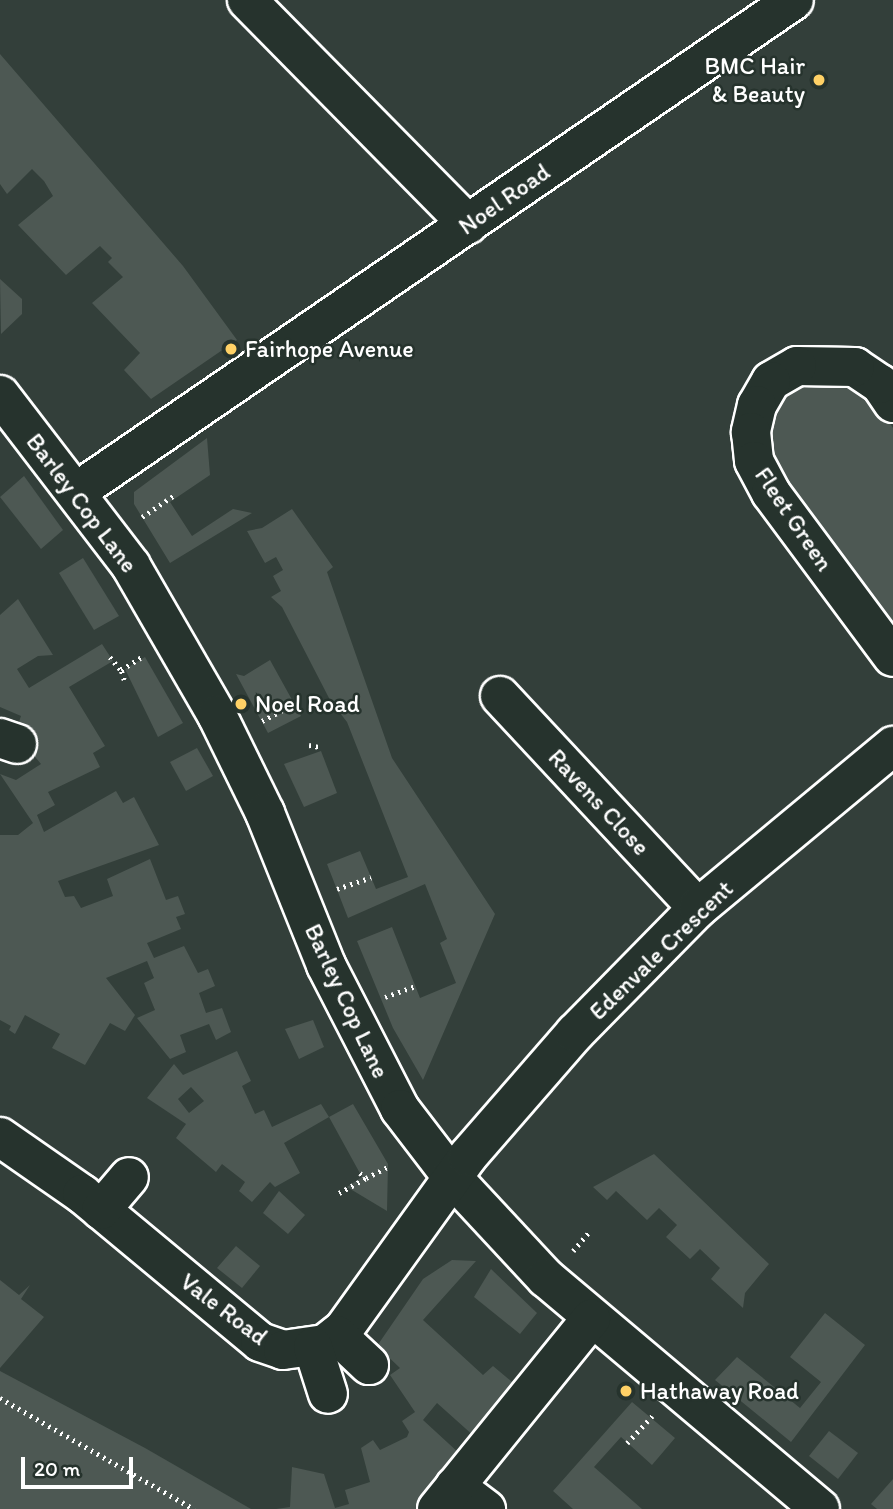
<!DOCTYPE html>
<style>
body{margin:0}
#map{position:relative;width:893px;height:1509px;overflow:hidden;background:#333f3a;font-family:Itim,sans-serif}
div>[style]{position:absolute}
.green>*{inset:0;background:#4d5853}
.path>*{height:4.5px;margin-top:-2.25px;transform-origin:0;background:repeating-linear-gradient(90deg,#fff 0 2px,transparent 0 7px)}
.roads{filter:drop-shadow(2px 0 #fff) drop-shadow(-2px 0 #fff) drop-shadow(0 2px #fff) drop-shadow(0 -2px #fff)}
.minor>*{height:38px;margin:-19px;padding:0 19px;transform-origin:19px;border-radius:19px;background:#26332d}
.dots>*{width:19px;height:19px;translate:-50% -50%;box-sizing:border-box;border:4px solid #26332d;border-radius:50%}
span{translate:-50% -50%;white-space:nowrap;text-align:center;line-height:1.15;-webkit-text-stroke:5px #26332d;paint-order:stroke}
.poi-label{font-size:24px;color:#fff}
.right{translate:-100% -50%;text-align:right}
.left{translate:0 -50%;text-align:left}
.street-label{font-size:24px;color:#fff}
.scale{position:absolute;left:21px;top:1457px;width:112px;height:32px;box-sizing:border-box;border:4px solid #fff;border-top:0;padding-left:9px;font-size:21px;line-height:24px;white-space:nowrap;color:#fff;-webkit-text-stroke:5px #26332d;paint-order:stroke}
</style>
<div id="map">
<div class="green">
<i style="clip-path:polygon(0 54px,183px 266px,237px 340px,151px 399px,124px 370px,140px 353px,92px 303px,123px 277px,108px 262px,112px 258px,100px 246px,66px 275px,18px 225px,53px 196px,44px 181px,32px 169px,7px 194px,0 184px)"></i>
<i style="clip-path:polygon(0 279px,22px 299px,22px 314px,1px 334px)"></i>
<i style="clip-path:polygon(846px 381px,876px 402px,893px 428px,893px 634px,772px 468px,768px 422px,782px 397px,811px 382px)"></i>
<i style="clip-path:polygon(207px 438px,210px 475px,170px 502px,192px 536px,233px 509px,252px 513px,170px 563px,134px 504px,134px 492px)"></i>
<i style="clip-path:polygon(24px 476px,63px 530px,41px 549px,0 497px)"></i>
<i style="clip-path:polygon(292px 509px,333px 567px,327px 572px,392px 758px,495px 914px,423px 1080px,393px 1028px,357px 941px,392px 927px,420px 998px,456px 983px,440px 943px,447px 939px,425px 884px,348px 918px,327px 864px,360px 851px,376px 889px,408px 877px,347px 722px,330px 700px,282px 607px,271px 597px,281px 591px,273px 576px,283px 570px,276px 557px,265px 563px,247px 531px,262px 528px)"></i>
<i style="clip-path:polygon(83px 558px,119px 616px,94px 630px,59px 573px)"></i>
<i style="clip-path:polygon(18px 599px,53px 655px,38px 656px,17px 669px,29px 688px,102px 644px,113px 661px,69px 687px,105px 746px,93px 753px,100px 767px,48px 792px,55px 805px,37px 815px,44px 832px,116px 791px,123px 803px,134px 797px,159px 845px,58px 881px,65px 897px,74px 896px,81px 908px,113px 896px,107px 879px,150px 859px,166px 900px,178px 896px,185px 914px,176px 917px,181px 929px,147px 943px,154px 958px,184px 946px,198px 973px,208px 969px,215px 986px,199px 993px,206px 1013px,222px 1008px,231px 1032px,216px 1040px,209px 1024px,180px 1035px,186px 1052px,170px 1059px,137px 1018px,155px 1010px,144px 983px,154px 978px,147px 961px,106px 978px,135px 1015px,125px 1031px,110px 1023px,85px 1065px,52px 1048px,60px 1034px,34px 1020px,25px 1015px,15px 1034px,9px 1030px,11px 1026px,0 1020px,0 835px,18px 835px,33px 823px,0 774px,16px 780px,41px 764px,15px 733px,21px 716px,0 707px,0 615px)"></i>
<i style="clip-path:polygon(145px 657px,183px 723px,158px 737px,125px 669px)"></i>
<i style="clip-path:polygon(270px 660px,301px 716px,268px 733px,236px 674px,244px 676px)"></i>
<i style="clip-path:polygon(197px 748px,213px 776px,186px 791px,170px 762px)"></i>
<i style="clip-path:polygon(321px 751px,337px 793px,304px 807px,284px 764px)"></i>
<i style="clip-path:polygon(313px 1020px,324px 1047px,299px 1059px,285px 1029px)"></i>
<i style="clip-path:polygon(evenodd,237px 1051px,251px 1081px,242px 1086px,255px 1114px,264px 1110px,272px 1127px,321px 1104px,329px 1117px,353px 1104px,388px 1164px,387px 1211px,347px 1187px,362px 1177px,329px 1117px,284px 1143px,300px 1173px,275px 1187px,270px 1182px,252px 1202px,239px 1191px,245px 1182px,222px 1164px,216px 1172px,176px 1138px,186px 1124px,147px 1098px,174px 1064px,183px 1075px,237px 1051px,191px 1087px,204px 1101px,189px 1113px,178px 1099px,191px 1087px)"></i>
<i style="clip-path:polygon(654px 1154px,769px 1264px,745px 1293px,743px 1308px,711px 1279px,720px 1268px,700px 1249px,690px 1259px,666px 1237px,677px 1225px,659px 1208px,647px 1220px,616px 1191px,607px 1200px,593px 1187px)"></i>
<i style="clip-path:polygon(279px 1191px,305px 1215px,288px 1234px,263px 1213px)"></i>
<i style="clip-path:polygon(236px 1246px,260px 1266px,242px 1288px,217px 1268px)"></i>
<i style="clip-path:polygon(452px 1260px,476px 1261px,423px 1320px,483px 1375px,493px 1366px,517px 1386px,475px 1437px,437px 1403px,423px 1420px,460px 1454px,420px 1509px,276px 1509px,290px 1507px,292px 1467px,324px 1474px,335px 1508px,349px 1504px,345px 1490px,370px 1482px,361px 1448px,373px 1440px,380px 1450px,407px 1437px,409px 1432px,402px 1421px,415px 1412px,390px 1375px,400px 1368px,377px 1346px,423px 1279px)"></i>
<i style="clip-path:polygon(491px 1269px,537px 1313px,520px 1334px,474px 1297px)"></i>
<i style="clip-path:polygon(0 1280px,19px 1295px,30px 1285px,21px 1299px,44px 1317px,0 1368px)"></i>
<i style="clip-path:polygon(825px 1313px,865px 1345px,791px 1442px,715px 1380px,737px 1357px,800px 1408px,821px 1382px,790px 1357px)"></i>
<i style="clip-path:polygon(0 1371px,145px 1448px,251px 1509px,0 1509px)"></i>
<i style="clip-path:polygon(632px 1402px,675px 1438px,652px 1465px,621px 1437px,594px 1467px,642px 1509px,573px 1509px,553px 1491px)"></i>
<i style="clip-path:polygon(829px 1431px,858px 1453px,838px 1479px,809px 1456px)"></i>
<i style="clip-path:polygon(893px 1479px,893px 1509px,877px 1509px,871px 1504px)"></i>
</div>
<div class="path">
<i style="left:142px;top:517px;width:41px;rotate:-34.1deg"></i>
<i style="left:110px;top:657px;width:17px;rotate:50deg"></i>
<i style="left:124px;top:680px;width:10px;rotate:-107deg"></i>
<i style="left:121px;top:670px;width:25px;rotate:-32deg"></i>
<i style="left:262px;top:721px;width:36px;rotate:-28deg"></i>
<i style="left:309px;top:745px;width:10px;rotate:11deg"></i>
<i style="left:337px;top:889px;width:36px;rotate:-19deg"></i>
<i style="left:385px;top:997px;width:32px;rotate:-20deg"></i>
<i style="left:360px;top:1173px;width:8px;rotate:40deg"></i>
<i style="left:366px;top:1178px;width:25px;rotate:-27deg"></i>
<i style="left:339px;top:1193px;width:31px;rotate:-29deg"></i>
<i style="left:573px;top:1251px;width:26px;rotate:-50deg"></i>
<i style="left:0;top:1398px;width:224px;rotate:29.8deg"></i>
<i style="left:627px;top:1443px;width:37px;rotate:-47deg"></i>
</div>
<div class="roads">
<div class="minor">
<i style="left:247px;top:0;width:315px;rotate:45.4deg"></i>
<i style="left:0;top:395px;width:215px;rotate:52.5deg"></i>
<i style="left:131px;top:566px;width:172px;rotate:60deg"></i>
<i style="left:217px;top:715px;width:109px;rotate:63.9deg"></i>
<i style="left:265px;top:813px;width:164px;rotate:68.1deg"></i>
<i style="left:326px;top:965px;width:162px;rotate:62.8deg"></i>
<i style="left:400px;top:1109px;width:86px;rotate:52.6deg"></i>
<i style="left:452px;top:1177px;width:138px;rotate:47.1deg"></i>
<i style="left:546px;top:1278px;width:358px;rotate:40.1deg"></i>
<i style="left:893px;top:403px;width:23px;rotate:-124deg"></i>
<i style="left:880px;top:384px;width:30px;rotate:-146deg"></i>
<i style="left:855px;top:367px;width:58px;rotate:-179deg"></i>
<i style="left:797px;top:366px;width:30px;rotate:150deg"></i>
<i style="left:771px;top:381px;width:28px;rotate:120deg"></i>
<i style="left:757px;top:405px;width:28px;rotate:103deg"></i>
<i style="left:751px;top:432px;width:29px;rotate:84deg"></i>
<i style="left:754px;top:461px;width:36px;rotate:62deg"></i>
<i style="left:771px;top:493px;width:204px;rotate:53.4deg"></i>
<i style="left:76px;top:492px;width:870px;rotate:-34.42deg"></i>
<i style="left:500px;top:696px;width:290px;rotate:47deg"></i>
<i style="left:0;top:738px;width:18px;rotate:19deg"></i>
<i style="left:0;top:1137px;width:100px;rotate:34.8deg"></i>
<i style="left:82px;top:1194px;width:231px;rotate:39.7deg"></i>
<i style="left:260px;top:1342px;width:24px;rotate:19deg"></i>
<i style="left:283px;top:1350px;width:42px;rotate:-8.1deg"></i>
<i style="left:325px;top:1344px;width:23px;rotate:-38deg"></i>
<i style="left:343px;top:1330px;width:214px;rotate:-54.3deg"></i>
<i style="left:468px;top:1156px;width:163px;rotate:-49deg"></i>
<i style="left:575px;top:1033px;width:175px;rotate:-45.5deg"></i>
<i style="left:698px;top:908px;width:254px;rotate:-39.7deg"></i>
<i style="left:101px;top:1210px;width:43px;rotate:-49.7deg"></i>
<i style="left:337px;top:1335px;width:44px;rotate:43.2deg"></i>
<i style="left:313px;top:1347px;width:49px;rotate:72.3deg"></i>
<i style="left:455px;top:1486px;width:39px;rotate:37deg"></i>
<i style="left:437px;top:1509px;width:245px;rotate:-51deg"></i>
</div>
</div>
<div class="dots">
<i style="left:819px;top:80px;background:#ffd166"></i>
<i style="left:231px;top:349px;background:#ffd166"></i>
<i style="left:241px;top:704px;background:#ffd166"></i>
<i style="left:626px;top:1391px;background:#ffd166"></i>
</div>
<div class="poi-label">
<span class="right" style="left:805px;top:80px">BMC Hair<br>&amp; Beauty</span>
<span class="left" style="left:245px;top:349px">Fairhope Avenue</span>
<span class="left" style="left:255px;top:704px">Noel Road</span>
<span class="left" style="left:640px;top:1391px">Hathaway Road</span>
</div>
<div class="street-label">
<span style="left:504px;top:199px;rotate:-35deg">Noel Road</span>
<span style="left:82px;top:503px;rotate:53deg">Barley Cop Lane</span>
<span style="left:794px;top:519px;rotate:56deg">Fleet Green</span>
<span style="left:599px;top:802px;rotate:47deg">Ravens Close</span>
<span style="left:661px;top:950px;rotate:-44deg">Edenvale Crescent</span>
<span style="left:347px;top:1001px;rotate:65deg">Barley Cop Lane</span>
<span style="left:224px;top:1309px;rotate:37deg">Vale Road</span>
</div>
<div class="scale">20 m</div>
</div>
